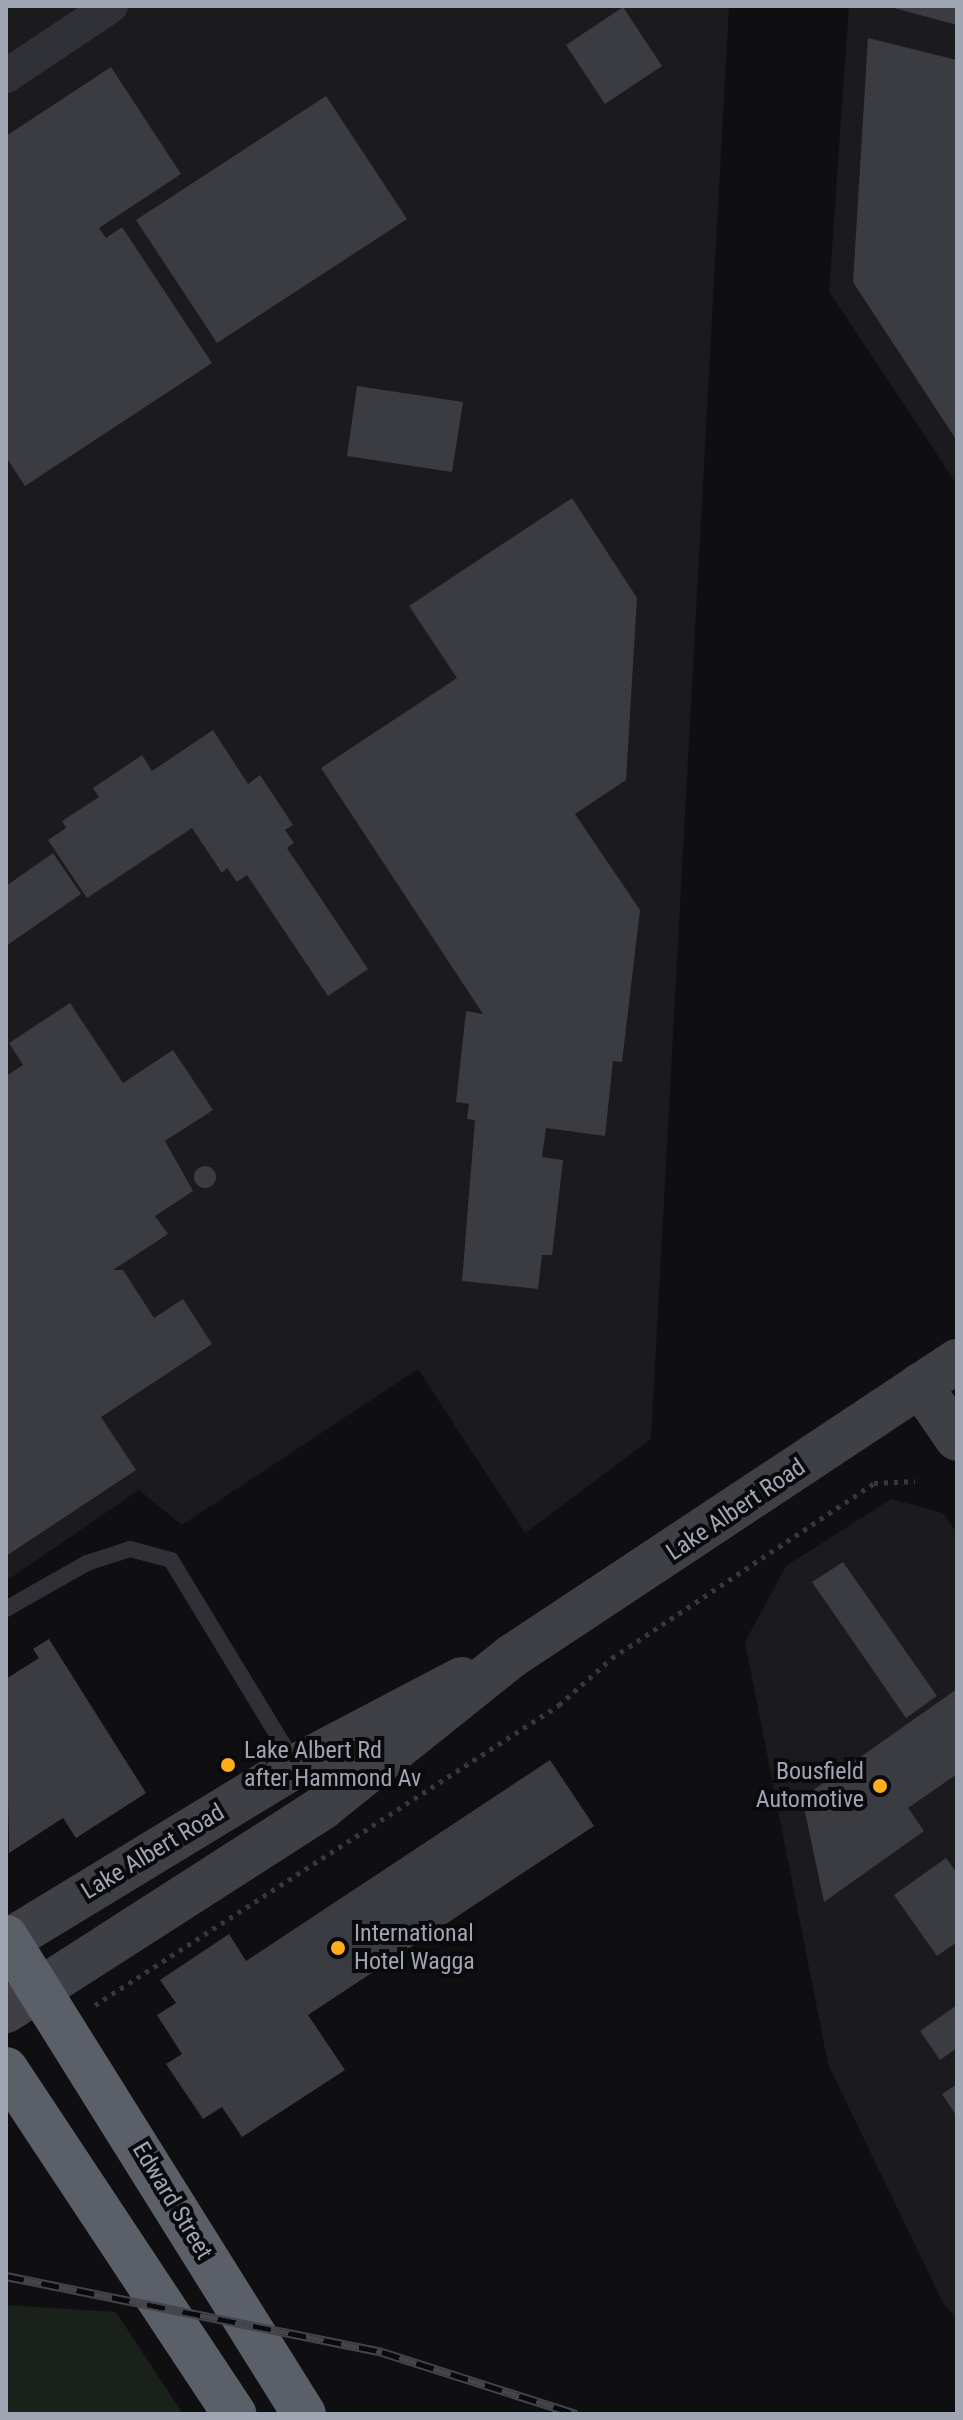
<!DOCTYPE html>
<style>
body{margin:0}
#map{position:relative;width:963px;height:2420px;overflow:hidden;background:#0f0f11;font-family:"Roboto Condensed",sans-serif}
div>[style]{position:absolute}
.built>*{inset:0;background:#1b1b1e}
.green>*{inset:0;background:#19211a}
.building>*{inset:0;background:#3b3c41}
.round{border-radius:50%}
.path>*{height:5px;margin-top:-2.5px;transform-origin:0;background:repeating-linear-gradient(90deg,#36383d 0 4px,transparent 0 10px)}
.lane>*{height:16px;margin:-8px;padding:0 8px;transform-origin:8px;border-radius:8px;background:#303136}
.street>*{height:34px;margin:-17px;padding:0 17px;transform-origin:17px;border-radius:17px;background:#303136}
.secondary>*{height:44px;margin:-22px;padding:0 22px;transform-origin:22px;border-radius:22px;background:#3e4046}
.highway>*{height:44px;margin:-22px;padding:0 22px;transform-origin:22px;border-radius:22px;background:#5b5f68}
.rail>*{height:9px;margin-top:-4.5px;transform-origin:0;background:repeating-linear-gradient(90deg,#0a0a0c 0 18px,#43454b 0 36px);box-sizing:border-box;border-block:2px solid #43454b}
.dots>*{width:22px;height:22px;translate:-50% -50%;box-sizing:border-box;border:4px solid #0a0a0c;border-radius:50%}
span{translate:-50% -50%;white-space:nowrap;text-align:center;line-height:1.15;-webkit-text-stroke:8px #0a0a0c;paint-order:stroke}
.street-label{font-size:24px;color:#9fa5b3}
.poi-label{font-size:24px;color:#9fa5b3}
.left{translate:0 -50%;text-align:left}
.right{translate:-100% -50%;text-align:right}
.frame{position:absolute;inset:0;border:8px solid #9fa5b3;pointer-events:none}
</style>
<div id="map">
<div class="built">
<i style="clip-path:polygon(6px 6px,729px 6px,651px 1439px,525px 1533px,418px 1369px,182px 1525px,139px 1490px,6px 1581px)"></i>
<i style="clip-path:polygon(849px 6px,957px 6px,957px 485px,829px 291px)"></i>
<i style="clip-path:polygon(891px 1499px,943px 1513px,957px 1533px,957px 2320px,943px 2303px,828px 2064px,745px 1642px,786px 1566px)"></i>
</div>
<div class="green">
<i style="clip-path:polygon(6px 2305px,116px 2312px,183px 2414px,6px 2414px)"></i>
</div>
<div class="building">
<i style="clip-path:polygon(957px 6px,957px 25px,890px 7px,890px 6px)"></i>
<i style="clip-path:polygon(623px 7px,662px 66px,605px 104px,566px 45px)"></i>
<i style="clip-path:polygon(868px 38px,957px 60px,957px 441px,853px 282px)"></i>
<i style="clip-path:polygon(111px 67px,181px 174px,99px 228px,106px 238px,122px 227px,212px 363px,25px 486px,6px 457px,6px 136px)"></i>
<i style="clip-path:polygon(326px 96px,407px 219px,217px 343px,136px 220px)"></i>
<i style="clip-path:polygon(357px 386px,463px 402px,452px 472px,347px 456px)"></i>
<i style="clip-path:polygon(572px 498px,637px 598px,626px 780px,575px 814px,640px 910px,622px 1062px,613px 1061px,605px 1136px,546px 1128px,542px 1157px,563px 1160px,552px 1255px,542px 1255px,538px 1289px,462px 1281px,475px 1120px,467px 1119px,469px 1104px,456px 1102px,466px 1011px,483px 1014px,321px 768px,457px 678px,409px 606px)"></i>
<i style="clip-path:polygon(213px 730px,248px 784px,260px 775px,293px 825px,285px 830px,294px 843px,287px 848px,368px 969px,328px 996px,247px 875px,237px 882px,227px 868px,222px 873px,192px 828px,87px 898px,48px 840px,66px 828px,62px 821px,99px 797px,93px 788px,142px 755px,152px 771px)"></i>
<i style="clip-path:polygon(53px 853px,81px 894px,6px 946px,6px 886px)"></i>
<i style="clip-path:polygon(70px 1003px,123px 1083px,173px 1050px,213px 1110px,165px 1141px,193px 1191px,155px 1216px,168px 1234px,113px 1270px,123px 1270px,154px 1318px,183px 1299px,212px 1344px,101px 1417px,136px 1470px,6px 1556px,6px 1076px,23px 1065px,9px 1043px)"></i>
<i class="round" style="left:194px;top:1166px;width:22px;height:22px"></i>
<i style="clip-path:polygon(843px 1562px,937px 1696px,906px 1718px,812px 1582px)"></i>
<i style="clip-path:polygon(49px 1639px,146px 1793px,76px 1838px,63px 1818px,9px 1853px,6px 1679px,39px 1658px,33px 1649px)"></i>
<i style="clip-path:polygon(957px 1689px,957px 1774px,908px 1808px,924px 1831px,824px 1902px,802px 1798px)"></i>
<i style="clip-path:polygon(550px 1760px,594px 1826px,308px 2015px,345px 2070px,242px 2137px,222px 2107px,203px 2119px,166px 2064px,182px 2054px,157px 2015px,176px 2003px,160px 1980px,229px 1934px,246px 1961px)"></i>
<i style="clip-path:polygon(946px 1858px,957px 1873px,957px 1942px,937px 1956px,894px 1895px)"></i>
<i style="clip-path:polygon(957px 2005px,957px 2048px,940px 2060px,920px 2031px)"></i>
<i style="clip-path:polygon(957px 2084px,957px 2117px,942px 2094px)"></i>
</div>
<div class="path">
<i style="left:95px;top:2005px;width:553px;rotate:-32.88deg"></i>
<i style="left:559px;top:1705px;width:71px;rotate:-41.6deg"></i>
<i style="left:612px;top:1658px;width:315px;rotate:-33.7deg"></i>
<i style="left:874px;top:1483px;width:41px;rotate:-2.8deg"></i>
</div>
<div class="lane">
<i style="left:6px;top:1609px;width:93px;rotate:-29.6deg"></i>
<i style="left:87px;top:1563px;width:45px;rotate:-18deg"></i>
<i style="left:130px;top:1549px;width:42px;rotate:15deg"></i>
<i style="left:171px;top:1560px;width:239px;rotate:58.7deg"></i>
</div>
<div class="street">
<i style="left:6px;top:76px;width:126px;rotate:-33.7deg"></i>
</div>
<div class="secondary">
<i style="left:920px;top:1385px;width:65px;rotate:55.6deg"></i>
<i style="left:6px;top:1942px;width:339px;rotate:-31.3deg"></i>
<i style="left:296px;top:1766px;width:187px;rotate:-27.7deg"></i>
<i style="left:6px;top:2011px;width:376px;rotate:-32.7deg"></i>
<i style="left:322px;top:1808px;width:243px;rotate:-38.7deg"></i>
<i style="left:512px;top:1656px;width:534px;rotate:-33.54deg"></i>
</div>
<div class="highway">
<i style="left:6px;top:1937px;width:562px;rotate:58.01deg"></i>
<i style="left:6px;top:2069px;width:414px;rotate:56.5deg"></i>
</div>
<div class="rail">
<i style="left:6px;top:2276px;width:384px;rotate:11.4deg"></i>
<i style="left:382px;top:2352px;width:204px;rotate:17.7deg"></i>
</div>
<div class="dots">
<i style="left:228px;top:1765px;background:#ffad19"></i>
<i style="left:880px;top:1786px;background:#ffad19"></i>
<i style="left:338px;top:1948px;background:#ffad19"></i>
</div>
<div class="street-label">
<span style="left:736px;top:1510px;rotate:-34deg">Lake Albert Road</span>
<span style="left:153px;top:1852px;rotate:-31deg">Lake Albert Road</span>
<span style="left:172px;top:2201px;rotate:59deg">Edward Street</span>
</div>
<div class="poi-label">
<span class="left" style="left:244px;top:1765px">Lake Albert Rd<br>after Hammond Av</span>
<span class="right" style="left:864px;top:1786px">Bousfield<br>Automotive</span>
<span class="left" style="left:354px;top:1948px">International<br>Hotel Wagga</span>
</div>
<div class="frame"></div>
</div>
